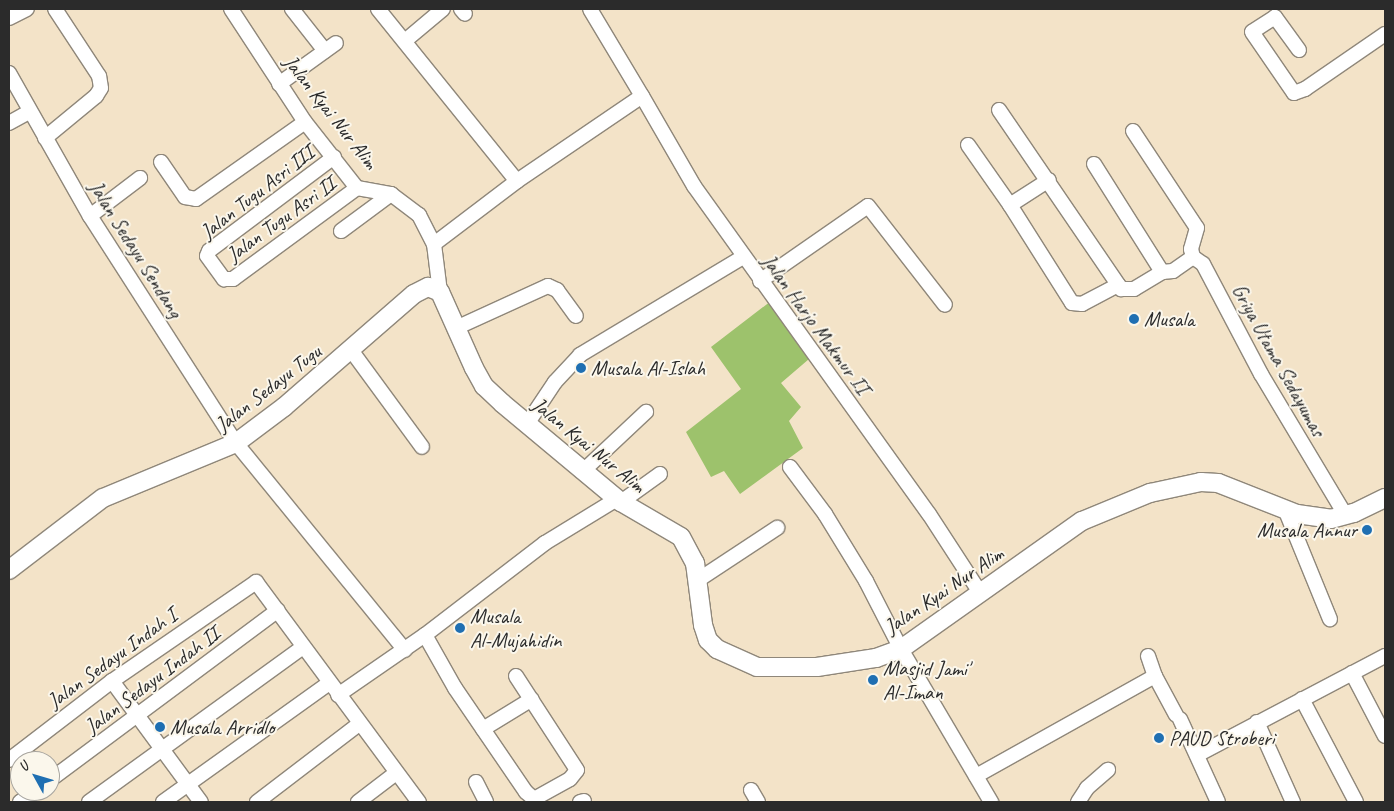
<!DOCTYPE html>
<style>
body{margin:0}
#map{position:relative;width:1394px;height:811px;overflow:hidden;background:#f3e3c8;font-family:Caveat,sans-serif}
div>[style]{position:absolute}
.green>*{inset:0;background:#9dc26c}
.roads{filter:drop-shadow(1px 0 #8f877a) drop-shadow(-1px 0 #8f877a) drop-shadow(0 1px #8f877a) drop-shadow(0 -1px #8f877a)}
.minor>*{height:14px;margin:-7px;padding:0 7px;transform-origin:7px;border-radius:7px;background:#fff}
.tertiary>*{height:18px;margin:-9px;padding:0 9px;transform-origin:9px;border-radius:9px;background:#fff}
.dots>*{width:14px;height:14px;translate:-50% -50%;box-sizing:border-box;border:2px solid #fbf7ec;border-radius:50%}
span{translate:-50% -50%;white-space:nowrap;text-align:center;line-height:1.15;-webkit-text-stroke:4px #fbf7ec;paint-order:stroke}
.street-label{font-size:21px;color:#2b2b2b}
.poi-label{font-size:21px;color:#2b2b2b}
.left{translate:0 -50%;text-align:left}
.right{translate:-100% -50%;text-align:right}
.frame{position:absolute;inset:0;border:10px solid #2b2b2b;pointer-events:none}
.north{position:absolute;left:10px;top:751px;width:50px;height:50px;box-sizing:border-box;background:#fbf7ec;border:1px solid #a8a59f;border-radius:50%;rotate:309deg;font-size:14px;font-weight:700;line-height:20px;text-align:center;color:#2b2b2b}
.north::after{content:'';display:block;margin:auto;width:18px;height:22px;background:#1f6fb2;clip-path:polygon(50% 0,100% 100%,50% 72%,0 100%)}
</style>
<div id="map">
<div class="green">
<i style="clip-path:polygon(771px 301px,809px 359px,781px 383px,801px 407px,789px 421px,803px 448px,740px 494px,724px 471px,711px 477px,686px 432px,741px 389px,711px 347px)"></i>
</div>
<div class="roads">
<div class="minor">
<i style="left:231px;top:9px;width:135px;rotate:56.8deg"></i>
<i style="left:305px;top:122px;width:84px;rotate:51.8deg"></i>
<i style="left:357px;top:188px;width:35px;rotate:10deg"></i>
<i style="left:391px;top:194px;width:35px;rotate:37deg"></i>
<i style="left:419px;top:215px;width:33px;rotate:63deg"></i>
<i style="left:434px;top:244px;width:48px;rotate:82.9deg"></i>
<i style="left:292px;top:9px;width:53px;rotate:51.8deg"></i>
<i style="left:378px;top:9px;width:221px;rotate:51.1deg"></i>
<i style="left:461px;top:9px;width:6px;rotate:51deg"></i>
<i style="left:9px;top:18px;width:20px;rotate:-27deg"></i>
<i style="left:406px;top:40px;width:48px;rotate:-40deg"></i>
<i style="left:1299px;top:50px;width:41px;rotate:-126deg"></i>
<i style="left:1275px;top:17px;width:27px;rotate:147deg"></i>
<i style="left:1252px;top:32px;width:74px;rotate:55.5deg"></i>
<i style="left:1294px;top:93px;width:12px;rotate:-20deg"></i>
<i style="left:1305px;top:89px;width:97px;rotate:-34.5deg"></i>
<i style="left:9px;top:73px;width:164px;rotate:60.5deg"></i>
<i style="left:90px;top:216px;width:270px;rotate:57.3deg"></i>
<i style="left:236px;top:443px;width:267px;rotate:50.8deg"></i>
<i style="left:279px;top:84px;width:70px;rotate:-35.7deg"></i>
<i style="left:642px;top:96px;width:104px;rotate:60deg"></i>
<i style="left:694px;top:186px;width:403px;rotate:54.4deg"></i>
<i style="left:929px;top:514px;width:95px;rotate:57deg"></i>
<i style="left:999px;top:110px;width:217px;rotate:55.7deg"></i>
<i style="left:1121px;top:289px;width:13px"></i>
<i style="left:1134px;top:289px;width:33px;rotate:-31deg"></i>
<i style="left:1162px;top:272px;width:11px;rotate:-5deg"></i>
<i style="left:1173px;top:271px;width:24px;rotate:-35deg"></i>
<i style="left:9px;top:123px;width:23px;rotate:-29deg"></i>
<i style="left:1133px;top:131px;width:116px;rotate:56.6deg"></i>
<i style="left:1197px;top:228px;width:22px;rotate:106deg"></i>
<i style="left:1191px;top:249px;width:8px;rotate:76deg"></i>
<i style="left:45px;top:138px;width:66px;rotate:-39.5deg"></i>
<i style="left:96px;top:96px;width:9px;rotate:-58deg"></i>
<i style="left:101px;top:88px;width:12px;rotate:-99deg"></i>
<i style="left:99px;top:76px;width:80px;rotate:-123.3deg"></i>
<i style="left:968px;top:145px;width:73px;rotate:55deg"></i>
<i style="left:1010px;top:205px;width:46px;rotate:-32.7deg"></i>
<i style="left:334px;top:157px;width:156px;rotate:143.1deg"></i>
<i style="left:209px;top:251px;width:5px;rotate:112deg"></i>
<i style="left:207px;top:256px;width:29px;rotate:54deg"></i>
<i style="left:224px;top:279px;width:9px"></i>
<i style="left:233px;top:279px;width:154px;rotate:-36.3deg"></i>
<i style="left:161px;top:162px;width:42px;rotate:55.6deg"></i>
<i style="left:185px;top:197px;width:11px;rotate:10deg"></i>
<i style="left:196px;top:199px;width:133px;rotate:-35.2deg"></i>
<i style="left:1094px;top:164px;width:128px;rotate:57.8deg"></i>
<i style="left:1010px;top:205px;width:116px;rotate:57.7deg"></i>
<i style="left:1072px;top:303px;width:10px;rotate:6deg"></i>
<i style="left:1082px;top:304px;width:41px;rotate:-27.8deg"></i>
<i style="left:90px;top:216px;width:63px;rotate:-37.2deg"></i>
<i style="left:341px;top:231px;width:62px;rotate:-36.5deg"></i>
<i style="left:434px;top:244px;width:104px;rotate:-37.2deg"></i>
<i style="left:517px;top:181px;width:151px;rotate:-34.2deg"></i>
<i style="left:642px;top:96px;width:101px;rotate:-120.9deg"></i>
<i style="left:1193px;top:257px;width:12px;rotate:35deg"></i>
<i style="left:1203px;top:264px;width:124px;rotate:62.2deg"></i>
<i style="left:1261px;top:374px;width:165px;rotate:59.1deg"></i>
<i style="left:760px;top:281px;width:131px;rotate:-34.8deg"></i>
<i style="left:868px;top:206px;width:125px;rotate:52.1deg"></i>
<i style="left:458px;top:327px;width:99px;rotate:-24.5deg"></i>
<i style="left:548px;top:286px;width:10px;rotate:24deg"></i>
<i style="left:557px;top:290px;width:32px;rotate:54deg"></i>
<i style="left:351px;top:350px;width:120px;rotate:53.8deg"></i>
<i style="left:527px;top:424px;width:50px;rotate:-56.3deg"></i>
<i style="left:555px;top:382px;width:37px;rotate:-47deg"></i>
<i style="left:580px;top:355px;width:190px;rotate:-31deg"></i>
<i style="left:790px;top:467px;width:59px;rotate:53.3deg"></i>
<i style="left:825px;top:514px;width:79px;rotate:58.5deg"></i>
<i style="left:866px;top:581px;width:76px;rotate:62.8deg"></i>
<i style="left:901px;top:649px;width:178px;rotate:59.5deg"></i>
<i style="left:582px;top:472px;width:88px;rotate:-43.2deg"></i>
<i style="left:621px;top:502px;width:48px;rotate:-35.7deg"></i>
<i style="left:1285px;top:509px;width:119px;rotate:67.8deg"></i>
<i style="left:698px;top:580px;width:95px;rotate:-33.4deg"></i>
<i style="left:425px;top:635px;width:61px;rotate:60.5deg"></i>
<i style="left:455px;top:688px;width:126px;rotate:55.7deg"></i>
<i style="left:526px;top:792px;width:11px;rotate:41deg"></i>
<i style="left:534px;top:799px;width:41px;rotate:-29.1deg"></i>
<i style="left:570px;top:779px;width:11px;rotate:-52deg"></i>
<i style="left:577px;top:770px;width:112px;rotate:-123deg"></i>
<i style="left:1148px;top:656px;width:21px;rotate:71deg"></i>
<i style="left:1155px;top:676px;width:44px;rotate:61.7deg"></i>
<i style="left:1352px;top:673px;width:71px;rotate:62.4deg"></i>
<i style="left:112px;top:681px;width:150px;rotate:53.7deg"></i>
<i style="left:338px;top:695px;width:106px;rotate:-34.6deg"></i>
<i style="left:425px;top:635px;width:151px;rotate:-37.5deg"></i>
<i style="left:545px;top:543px;width:84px;rotate:-31.4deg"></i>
<i style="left:1302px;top:699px;width:116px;rotate:62.3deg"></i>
<i style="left:1180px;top:719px;width:91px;rotate:65.4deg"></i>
<i style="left:1257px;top:722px;width:88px;rotate:65.8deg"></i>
<i style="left:483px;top:729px;width:57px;rotate:-31.5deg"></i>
<i style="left:1197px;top:755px;width:212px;rotate:-27.8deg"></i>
<i style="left:9px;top:760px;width:130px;rotate:-37.5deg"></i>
<i style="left:112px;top:681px;width:175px;rotate:-34.5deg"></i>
<i style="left:256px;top:582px;width:274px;rotate:53.5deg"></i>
<i style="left:976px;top:776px;width:205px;rotate:-29.2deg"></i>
<i style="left:50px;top:780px;width:284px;rotate:-36.7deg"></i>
<i style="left:476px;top:782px;width:22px;rotate:63deg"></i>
<i style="left:751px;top:790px;width:14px;rotate:60deg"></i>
<i style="left:20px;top:802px;width:19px;rotate:-35deg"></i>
<i style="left:89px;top:802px;width:264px;rotate:-35.9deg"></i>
<i style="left:163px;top:802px;width:204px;rotate:-35.6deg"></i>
<i style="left:257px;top:802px;width:128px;rotate:-37.4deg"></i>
<i style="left:358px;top:802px;width:48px;rotate:-37.3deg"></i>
<i style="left:580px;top:802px;width:4px;rotate:-14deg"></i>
<i style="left:1078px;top:802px;width:17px;rotate:-57deg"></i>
<i style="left:1087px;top:788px;width:28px;rotate:-41deg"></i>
</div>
<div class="tertiary">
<i style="left:9px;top:570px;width:118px;rotate:-37.5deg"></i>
<i style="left:103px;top:498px;width:144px;rotate:-22.5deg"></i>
<i style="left:236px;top:443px;width:60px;rotate:-36.9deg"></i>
<i style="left:284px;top:407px;width:172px;rotate:-41deg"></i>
<i style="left:414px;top:294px;width:16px;rotate:-27deg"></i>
<i style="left:428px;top:287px;width:13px;rotate:23deg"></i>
<i style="left:440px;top:292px;width:83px;rotate:65.9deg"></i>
<i style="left:474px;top:368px;width:21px;rotate:61deg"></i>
<i style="left:484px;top:386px;width:25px;rotate:43deg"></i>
<i style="left:502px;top:403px;width:155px;rotate:39.8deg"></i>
<i style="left:621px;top:502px;width:69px;rotate:30.3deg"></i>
<i style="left:681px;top:537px;width:30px;rotate:62deg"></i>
<i style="left:695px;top:563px;width:63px;rotate:82.6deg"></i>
<i style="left:703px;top:625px;width:16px;rotate:72deg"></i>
<i style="left:708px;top:640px;width:13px;rotate:45deg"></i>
<i style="left:717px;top:649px;width:44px;rotate:24.2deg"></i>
<i style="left:757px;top:667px;width:60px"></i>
<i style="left:817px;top:667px;width:60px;rotate:-8.7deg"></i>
<i style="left:876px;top:658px;width:27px;rotate:-20deg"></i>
<i style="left:901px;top:649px;width:222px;rotate:-35.3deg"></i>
<i style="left:1082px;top:521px;width:74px;rotate:-22.4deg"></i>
<i style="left:1150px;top:493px;width:52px;rotate:-12.2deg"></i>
<i style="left:1201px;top:482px;width:17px;rotate:3deg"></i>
<i style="left:1218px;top:483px;width:85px;rotate:21.4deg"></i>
<i style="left:1297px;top:514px;width:34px;rotate:8deg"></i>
<i style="left:1331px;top:519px;width:24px;rotate:-15deg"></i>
<i style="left:1354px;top:513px;width:34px;rotate:-26deg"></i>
</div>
</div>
<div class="dots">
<i style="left:1134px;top:319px;background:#1f6fb2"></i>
<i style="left:581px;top:368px;background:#1f6fb2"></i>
<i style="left:1367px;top:530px;background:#1f6fb2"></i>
<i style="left:460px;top:628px;background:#1f6fb2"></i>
<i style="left:873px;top:680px;background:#1f6fb2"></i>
<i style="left:160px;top:727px;background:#1f6fb2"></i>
<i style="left:1159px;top:738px;background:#1f6fb2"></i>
</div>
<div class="street-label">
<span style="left:331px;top:112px;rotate:52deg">Jalan Kyai Nur Alim</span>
<span style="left:257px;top:192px;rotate:-38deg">Jalan Tugu Asri III</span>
<span style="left:281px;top:219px;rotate:-36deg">Jalan Tugu Asri II</span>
<span style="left:136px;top:249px;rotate:58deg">Jalan Sedayu Sendang</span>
<span style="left:816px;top:324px;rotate:54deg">Jalan Harjo Makmur II</span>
<span style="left:1279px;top:360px;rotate:61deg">Griya Utama Sedayumas</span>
<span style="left:268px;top:388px;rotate:-38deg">Jalan Sedayu Tugu</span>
<span style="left:589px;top:445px;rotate:39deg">Jalan Kyai Nur Alim</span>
<span style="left:944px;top:590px;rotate:-34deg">Jalan Kyai Nur Alim</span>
<span style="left:112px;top:658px;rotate:-36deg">Jalan Sedayu Indah I</span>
<span style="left:152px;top:680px;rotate:-37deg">Jalan Sedayu Indah II</span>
</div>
<div class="poi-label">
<span class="left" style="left:1144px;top:319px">Musala</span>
<span class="left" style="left:591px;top:368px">Musala Al-Islah</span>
<span class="right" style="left:1357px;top:530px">Musala Annur</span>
<span class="left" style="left:470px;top:628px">Musala<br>Al-Mujahidin</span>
<span class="left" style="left:883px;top:680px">Masjid Jami'<br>Al-Iman</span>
<span class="left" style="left:170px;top:727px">Musala Arridlo</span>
<span class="left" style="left:1169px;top:738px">PAUD Stroberi</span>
</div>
<div class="frame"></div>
<div class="north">U</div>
</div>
